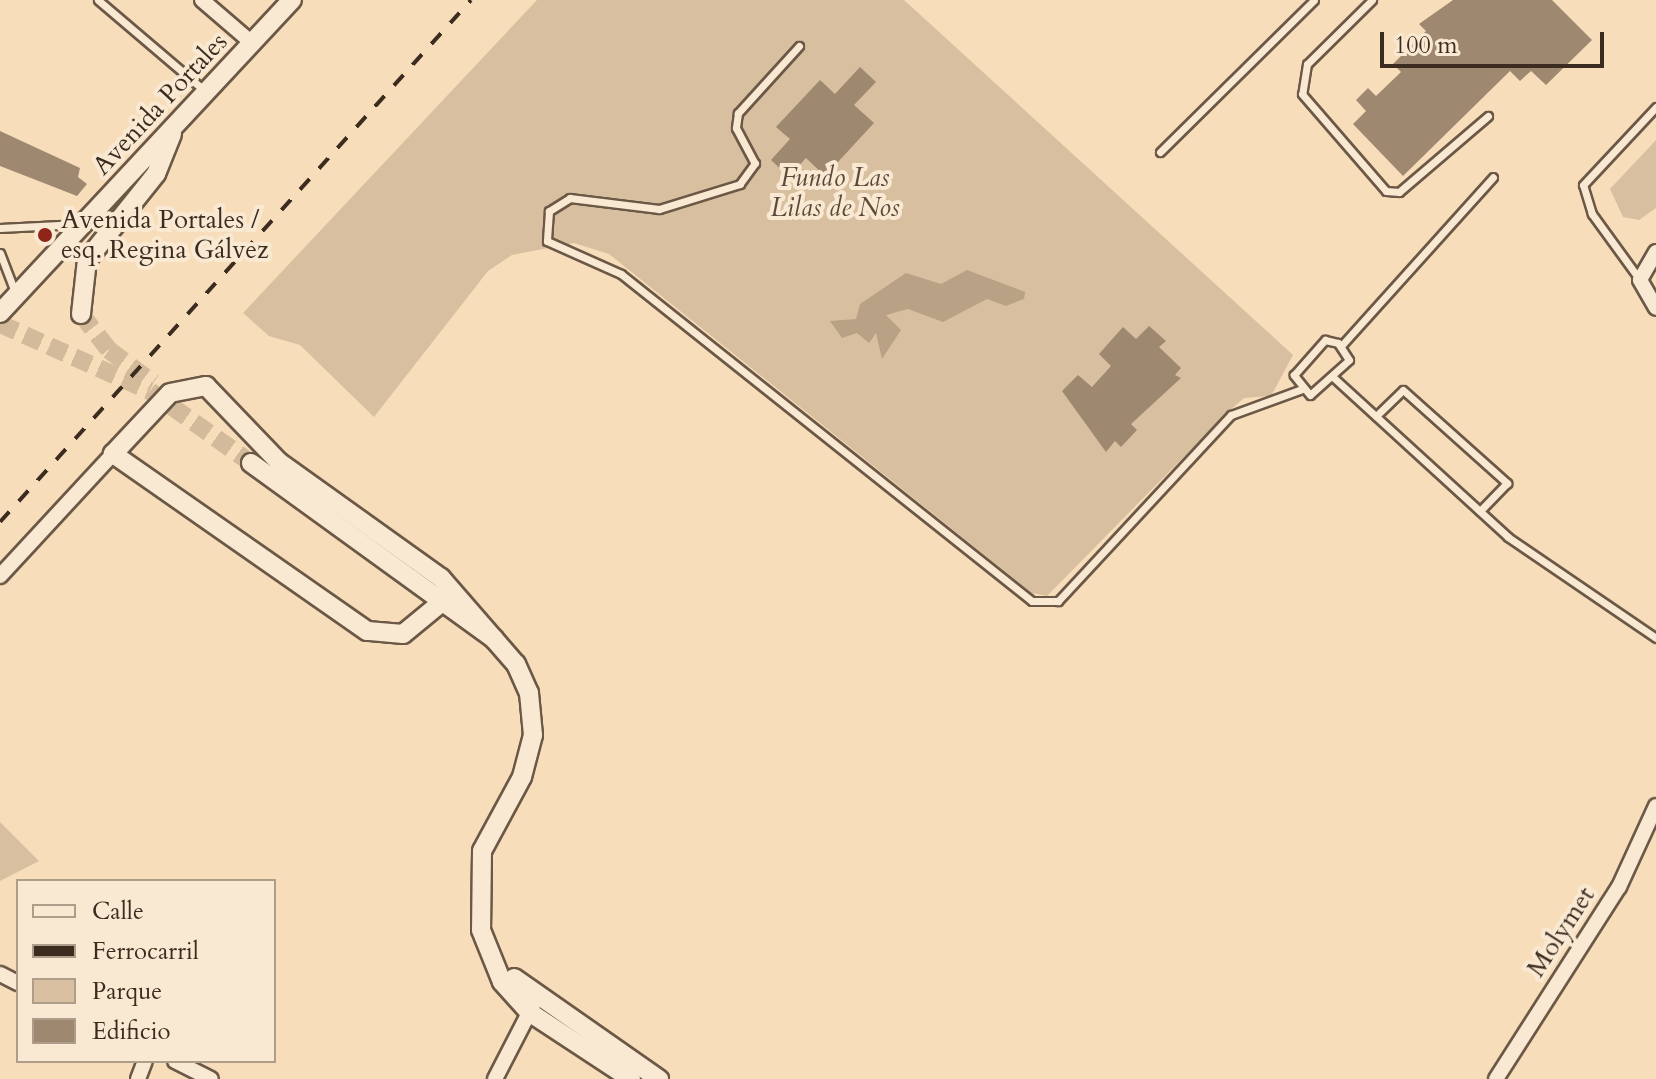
<!DOCTYPE html>
<meta charset="utf-8">
<style>
body{margin:0}
#map{position:relative;width:1656px;height:1079px;overflow:hidden;background:#f8ddba;font-family:Cardo,serif}
div>[style]{position:absolute}
.green>*{inset:0;background:#d8bfa0}
.water>*{inset:0;background:#b8a185}
.building>*{inset:0;background:#9e8870}
.secondary-tunnel>*{height:18px;margin-top:-9px;transform-origin:0;background:repeating-linear-gradient(90deg,#d2ba9b 0 18px,transparent 0 27px)}
.roads{filter:drop-shadow(2px 0 #6b5846) drop-shadow(-2px 0 #6b5846) drop-shadow(0 2px #6b5846) drop-shadow(0 -2px #6b5846)}
.lane>*{height:7px;margin:-3.5px;padding:0 3.5px;transform-origin:3.5px;border-radius:3.5px;background:#fae9d2}
.street>*{height:14px;margin:-7px;padding:0 7px;transform-origin:7px;border-radius:7px;background:#fae9d2}
.secondary>*{height:18px;margin:-9px;padding:0 9px;transform-origin:9px;border-radius:9px;background:#fae9d2}
.rail>*{height:4px;margin-top:-2px;transform-origin:0;background:repeating-linear-gradient(90deg,#3c2c1f 0 14px,transparent 0 28px)}
.dots>*{width:22px;height:22px;translate:-50% -50%;box-sizing:border-box;border:4px solid #fae9d2;border-radius:50%}
span{translate:-50% -50%;white-space:nowrap;text-align:center;line-height:1.15;-webkit-text-stroke:8px #fae9d2;paint-order:stroke}
.street-label{font-size:26px;color:#3c2c1f}
.park-label{font-size:26px;color:#5b4939;font-style:italic}
.poi-label{font-size:26px;color:#3c2c1f}
.left{translate:0 -50%;text-align:left}
.legend{position:absolute;left:16px;top:879px;width:260px;height:184px;box-sizing:border-box;background:#fae9d2;border:2px solid #ae9d8a;margin:0;padding:10px 14px;list-style:none;font-size:24px;color:#3c2c1f}
.legend li{display:flex;align-items:center;gap:16px;height:40px}
.legend b{width:40px;border:2px solid #ae9d8a}
.scale{position:absolute;left:1380px;top:32px;width:224px;height:36px;box-sizing:border-box;border:4px solid #3c2c1f;border-top:0;padding-left:10px;font-size:24px;line-height:28px;white-space:nowrap;color:#3c2c1f;-webkit-text-stroke:6px #fae9d2;paint-order:stroke}
</style>
<div id="map">
<div class="green">
<i style="clip-path:polygon(537px 0,904px 0,1293px 355px,1271px 396px,1244px 398px,1229px 411px,1047px 596px,1032px 593px,609px 254px,574px 243px,512px 255px,488px 271px,374px 417px,300px 345px,269px 336px,243px 313px)"></i>
<i style="clip-path:polygon(1656px 140px,1656px 208px,1639px 220px,1623px 217px,1610px 189px)"></i>
<i style="clip-path:polygon(0 822px,39px 861px,0 881px)"></i>
</div>
<div class="water">
<i style="clip-path:polygon(967px 270px,1025px 292px,1024px 299px,1006px 306px,987px 299px,943px 322px,908px 309px,886px 315px,901px 330px,882px 359px,876px 333px,869px 343px,857px 333px,842px 338px,830px 321px,856px 319px,860px 304px,906px 273px,941px 284px)"></i>
</div>
<div class="building">
<i style="clip-path:polygon(1453px 0,1552px 0,1592px 40px,1546px 85px,1531px 71px,1520px 81px,1510px 71px,1403px 176px,1353px 124px,1366px 111px,1356px 100px,1368px 88px,1376px 96px,1401px 72px,1393px 64px,1426px 31px,1419px 24px)"></i>
<i style="clip-path:polygon(860px 67px,876px 82px,854px 105px,874px 123px,825px 176px,806px 158px,789px 177px,771px 160px,790px 139px,776px 127px,820px 80px,835px 94px)"></i>
<i style="clip-path:polygon(0 131px,80px 168px,78px 177px,87px 184px,77px 196px,0 166px)"></i>
<i style="clip-path:polygon(1149px 326px,1166px 341px,1159px 347px,1181px 368px,1175px 375px,1181px 378px,1131px 424px,1137px 430px,1121px 447px,1115px 441px,1106px 452px,1062px 391px,1078px 375px,1092px 387px,1111px 366px,1099px 354px,1123px 327px,1136px 339px)"></i>
</div>
<div class="secondary-tunnel">
<i style="left:81px;top:314px;width:46px;rotate:52.1deg"></i>
<i style="left:109px;top:350px;width:55px;rotate:36.9deg"></i>
<i style="left:0;top:324px;width:164px;rotate:24.1deg"></i>
<i style="left:150px;top:391px;width:124px;rotate:35.5deg"></i>
</div>
<div class="roads">
<div class="lane">
<i style="left:98px;top:0;width:142px;rotate:40.4deg"></i>
<i style="left:1372px;top:0;width:91px;rotate:135.4deg"></i>
<i style="left:1307px;top:64px;width:30px;rotate:99deg"></i>
<i style="left:1302px;top:94px;width:128px;rotate:49.1deg"></i>
<i style="left:1386px;top:191px;width:13px;rotate:4deg"></i>
<i style="left:1399px;top:192px;width:117px;rotate:-40.5deg"></i>
<i style="left:799px;top:46px;width:91px;rotate:132.3deg"></i>
<i style="left:738px;top:113px;width:15px;rotate:98deg"></i>
<i style="left:736px;top:128px;width:40px;rotate:62deg"></i>
<i style="left:755px;top:163px;width:26px;rotate:126deg"></i>
<i style="left:740px;top:184px;width:85px;rotate:162.8deg"></i>
<i style="left:659px;top:209px;width:90px;rotate:-173deg"></i>
<i style="left:570px;top:198px;width:25px;rotate:148deg"></i>
<i style="left:549px;top:211px;width:30px;rotate:94deg"></i>
<i style="left:547px;top:241px;width:81px;rotate:24deg"></i>
<i style="left:621px;top:274px;width:525px;rotate:38.51deg"></i>
<i style="left:1032px;top:601px;width:26px"></i>
<i style="left:1058px;top:601px;width:254px;rotate:-47.1deg"></i>
<i style="left:1231px;top:415px;width:76px;rotate:-20.1deg"></i>
<i style="left:1160px;top:152px;width:216px;rotate:-44.6deg"></i>
<i style="left:0;top:228px;width:79px;rotate:-2.9deg"></i>
<i style="left:0;top:253px;width:42px;rotate:69deg"></i>
<i style="left:1640px;top:280px;width:82px;rotate:-126deg"></i>
<i style="left:1592px;top:214px;width:30px;rotate:-107deg"></i>
<i style="left:1583px;top:185px;width:107px;rotate:-46.9deg"></i>
<i style="left:1325px;top:340px;width:13px;rotate:13deg"></i>
<i style="left:1338px;top:343px;width:20px;rotate:57deg"></i>
<i style="left:1349px;top:360px;width:52px;rotate:138.1deg"></i>
<i style="left:1310px;top:395px;width:26px;rotate:-129deg"></i>
<i style="left:1294px;top:375px;width:47px;rotate:-48.5deg"></i>
<i style="left:1341px;top:346px;width:227px;rotate:-48deg"></i>
<i style="left:1334px;top:378px;width:236px;rotate:42.4deg"></i>
<i style="left:1508px;top:537px;width:179px;rotate:34.3deg"></i>
<i style="left:1376px;top:416px;width:37px;rotate:-44deg"></i>
<i style="left:1403px;top:390px;width:140px;rotate:41.8deg"></i>
<i style="left:1507px;top:483px;width:39px;rotate:134deg"></i>
</div>
<div class="street">
<i style="left:202px;top:0;width:66px;rotate:40.7deg"></i>
<i style="left:1656px;top:252px;width:32px;rotate:120deg"></i>
<i style="left:1640px;top:280px;width:32px;rotate:60deg"></i>
<i style="left:0;top:576px;width:166px;rotate:-47.2deg"></i>
<i style="left:0;top:974px;width:20px;rotate:27deg"></i>
<i style="left:175px;top:1061px;width:40px;rotate:26.6deg"></i>
<i style="left:138px;top:1079px;width:19px;rotate:-69deg"></i>
<i style="left:495px;top:1079px;width:83px;rotate:-62.8deg"></i>
<i style="left:1496px;top:1079px;width:228px;rotate:-57.4deg"></i>
<i style="left:1619px;top:887px;width:89px;rotate:-65.4deg"></i>
</div>
<div class="secondary">
<i style="left:0;top:313px;width:428px;rotate:-47deg"></i>
<i style="left:81px;top:314px;width:54px;rotate:-83.7deg"></i>
<i style="left:87px;top:260px;width:110px;rotate:-51.3deg"></i>
<i style="left:156px;top:174px;width:43px;rotate:-68.2deg"></i>
<i style="left:251px;top:463px;width:300px;rotate:35.9deg"></i>
<i style="left:494px;top:639px;width:33px;rotate:49deg"></i>
<i style="left:516px;top:664px;width:32px;rotate:66deg"></i>
<i style="left:529px;top:693px;width:42px;rotate:84.6deg"></i>
<i style="left:533px;top:735px;width:43px;rotate:104.7deg"></i>
<i style="left:522px;top:777px;width:84px;rotate:118.4deg"></i>
<i style="left:482px;top:851px;width:79px;rotate:90.7deg"></i>
<i style="left:481px;top:930px;width:56px;rotate:68deg"></i>
<i style="left:502px;top:982px;width:40px;rotate:48deg"></i>
<i style="left:529px;top:1012px;width:122px;rotate:33.3deg"></i>
<i style="left:442px;top:602px;width:50px;rotate:140.6deg"></i>
<i style="left:403px;top:634px;width:36px;rotate:-175deg"></i>
<i style="left:367px;top:631px;width:310px;rotate:-145.1deg"></i>
<i style="left:113px;top:454px;width:83px;rotate:-46.9deg"></i>
<i style="left:170px;top:393px;width:37px;rotate:-11deg"></i>
<i style="left:206px;top:386px;width:105px;rotate:46.2deg"></i>
<i style="left:279px;top:462px;width:199px;rotate:35.6deg"></i>
<i style="left:441px;top:578px;width:81px;rotate:49deg"></i>
<i style="left:514px;top:978px;width:177px;rotate:34.9deg"></i>
</div>
</div>
<div class="rail">
<i style="left:0;top:522px;width:703px;rotate:-47.94deg"></i>
</div>
<div class="dots">
<i style="left:45px;top:235px;background:#8f2418"></i>
</div>
<div class="street-label">
<span style="left:160px;top:104px;rotate:-47deg">Avenida Portales</span>
<span style="left:1561px;top:932px;rotate:-57deg">Molymet</span>
</div>
<div class="park-label">
<span style="left:835px;top:193px">Fundo Las<br>Lilas de Nos</span>
</div>
<div class="poi-label">
<span class="left" style="left:61px;top:235px">Avenida Portales /<br>esq. Regina Gálvez</span>
</div>
<ul class="legend">
<li><b style="height:10px;background:#fae9d2"></b>Calle</li>
<li><b style="height:10px;background:#3c2c1f"></b>Ferrocarril</li>
<li><b style="height:22px;background:#d8bfa0"></b>Parque</li>
<li><b style="height:22px;background:#9e8870"></b>Edificio</li>
</ul>
<div class="scale">100 m</div>
</div>
